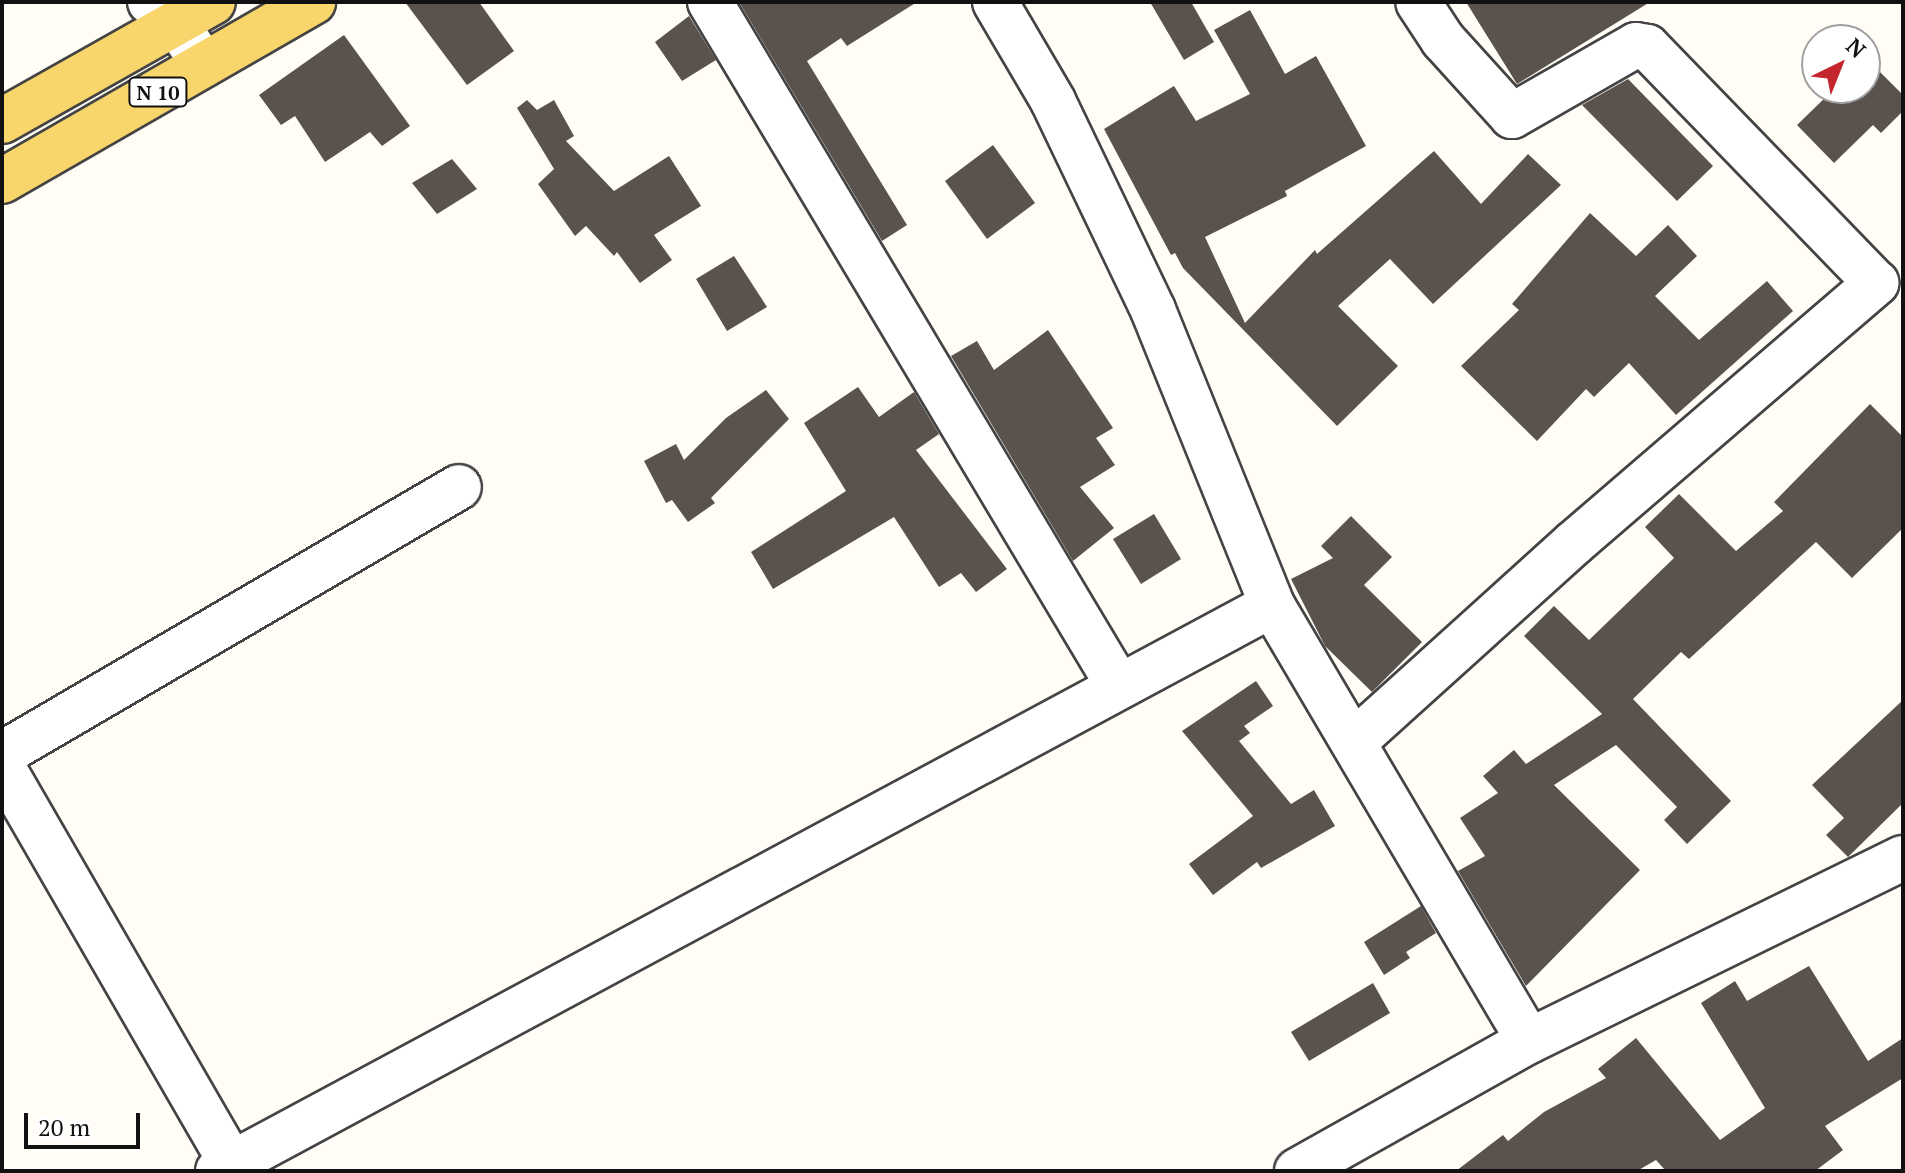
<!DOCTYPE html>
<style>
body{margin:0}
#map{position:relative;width:1905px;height:1173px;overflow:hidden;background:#fffdf5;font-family:"PT Serif",serif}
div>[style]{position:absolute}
.building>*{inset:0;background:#5a524d}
.roads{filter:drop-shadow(2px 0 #444) drop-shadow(-2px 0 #444) drop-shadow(0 2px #444) drop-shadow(0 -2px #444)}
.minor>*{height:44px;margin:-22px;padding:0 22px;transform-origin:22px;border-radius:22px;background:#fff}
.major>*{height:44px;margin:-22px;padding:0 22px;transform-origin:22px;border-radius:22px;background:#f9d66b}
span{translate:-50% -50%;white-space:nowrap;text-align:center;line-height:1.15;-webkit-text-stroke:8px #fff;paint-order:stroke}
.shield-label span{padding:2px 6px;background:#fff;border:2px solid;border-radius:6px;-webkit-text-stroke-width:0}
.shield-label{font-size:20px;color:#111;font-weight:700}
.frame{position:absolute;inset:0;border:4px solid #111;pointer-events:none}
.north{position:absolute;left:1801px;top:24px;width:80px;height:80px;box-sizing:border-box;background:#fff;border:2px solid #a0a0a0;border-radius:50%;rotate:43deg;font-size:22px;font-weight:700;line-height:32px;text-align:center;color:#111}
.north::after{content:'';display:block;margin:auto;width:28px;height:36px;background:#c4262e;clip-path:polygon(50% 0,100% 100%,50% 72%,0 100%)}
.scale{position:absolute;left:24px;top:1113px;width:116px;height:36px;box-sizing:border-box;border:4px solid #111;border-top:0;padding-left:10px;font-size:24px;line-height:28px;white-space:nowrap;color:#111;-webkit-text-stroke:6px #fff;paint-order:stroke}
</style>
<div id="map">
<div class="building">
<i style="clip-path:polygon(405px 2px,479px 2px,514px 51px,467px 85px)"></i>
<i style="clip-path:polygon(739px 2px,917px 2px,847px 46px,841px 38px,807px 61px,907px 225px,882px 241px)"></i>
<i style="clip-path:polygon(1150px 2px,1191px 2px,1214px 42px,1184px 60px)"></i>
<i style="clip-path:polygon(1466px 2px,1650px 2px,1517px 84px)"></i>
<i style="clip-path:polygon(1250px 10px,1285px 74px,1316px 56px,1366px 146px,1285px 191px,1287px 196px,1205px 237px,1245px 323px,1315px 250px,1317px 254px,1434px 151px,1481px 204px,1528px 154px,1561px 185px,1433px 304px,1390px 259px,1338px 306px,1398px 366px,1337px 426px,1183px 268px,1175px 253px,1171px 255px,1104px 129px,1174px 86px,1196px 121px,1250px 94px,1214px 30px)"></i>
<i style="clip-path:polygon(689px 16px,716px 60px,682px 81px,655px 42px)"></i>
<i style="clip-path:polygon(344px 35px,410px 126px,382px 146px,370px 132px,325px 162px,295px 116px,281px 125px,259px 95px)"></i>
<i style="clip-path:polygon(1877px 69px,1903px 95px,1903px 111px,1881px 133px,1873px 125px,1834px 163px,1797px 125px,1831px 92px,1843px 104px,1865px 88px)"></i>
<i style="clip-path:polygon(1628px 79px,1713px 166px,1677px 201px,1582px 105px)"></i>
<i style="clip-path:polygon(527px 100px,537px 110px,554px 100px,574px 136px,566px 141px,614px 191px,669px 156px,701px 206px,654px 235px,672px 260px,640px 283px,617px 252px,614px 256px,586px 226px,575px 236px,538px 184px,554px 169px,517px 108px)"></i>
<i style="clip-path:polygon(993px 145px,1035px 203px,987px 239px,945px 181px)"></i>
<i style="clip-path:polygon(452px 159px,477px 189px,437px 214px,412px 183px)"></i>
<i style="clip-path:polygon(1590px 213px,1636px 256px,1668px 225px,1697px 256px,1655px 296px,1699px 340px,1767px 281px,1793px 311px,1676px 415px,1629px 363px,1594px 397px,1586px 389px,1537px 441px,1461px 366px,1519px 310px,1512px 304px)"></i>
<i style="clip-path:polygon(734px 256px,767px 307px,727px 331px,696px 279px)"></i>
<i style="clip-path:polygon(1048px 330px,1113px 428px,1096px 438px,1115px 465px,1080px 487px,1114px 528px,1073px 561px,951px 356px,977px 341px,994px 370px)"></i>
<i style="clip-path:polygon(858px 387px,879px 417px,914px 392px,939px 434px,916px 450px,1007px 569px,976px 592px,961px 573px,939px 587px,894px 517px,773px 589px,751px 552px,846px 491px,804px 423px)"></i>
<i style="clip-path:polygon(766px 390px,789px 419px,711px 498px,715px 503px,688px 522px,672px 500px,666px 503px,644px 461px,676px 444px,684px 460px,726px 418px)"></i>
<i style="clip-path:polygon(1870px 404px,1903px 437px,1903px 528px,1852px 578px,1816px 542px,1689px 659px,1681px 652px,1633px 699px,1731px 801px,1687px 844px,1664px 820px,1677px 807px,1616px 745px,1554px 785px,1640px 870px,1526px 986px,1458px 871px,1485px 856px,1460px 818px,1498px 793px,1483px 776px,1514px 750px,1526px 764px,1602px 714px,1524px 636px,1554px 606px,1589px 640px,1674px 558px,1645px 527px,1679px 494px,1736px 551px,1783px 511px,1774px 502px)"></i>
<i style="clip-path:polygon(1154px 514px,1181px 559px,1141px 584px,1113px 539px)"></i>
<i style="clip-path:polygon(1351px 516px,1392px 557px,1364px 585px,1422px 642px,1372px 692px,1325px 646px,1291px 579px,1333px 558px,1321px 546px)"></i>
<i style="clip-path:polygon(1256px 681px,1273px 706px,1244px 726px,1250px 733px,1239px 741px,1291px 804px,1314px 790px,1335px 826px,1261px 868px,1257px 862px,1213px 895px,1189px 864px,1253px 816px,1182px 731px)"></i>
<i style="clip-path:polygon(1903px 700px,1903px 803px,1848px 857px,1826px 835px,1844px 818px,1812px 785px)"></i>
<i style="clip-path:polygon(1421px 906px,1436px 933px,1406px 952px,1410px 958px,1384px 975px,1364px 942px)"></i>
<i style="clip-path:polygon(1809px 966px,1868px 1061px,1903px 1038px,1903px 1078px,1825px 1126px,1843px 1150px,1815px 1171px,1666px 1171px,1656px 1160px,1637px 1171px,1456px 1171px,1503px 1135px,1508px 1141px,1544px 1112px,1606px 1078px,1598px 1069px,1636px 1038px,1720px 1140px,1765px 1108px,1701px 1003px,1735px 981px,1747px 1001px)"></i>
<i style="clip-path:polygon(1373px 983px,1390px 1013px,1309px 1061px,1291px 1032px)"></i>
</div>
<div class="roads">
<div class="minor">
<i style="left:150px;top:2px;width:33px;rotate:39deg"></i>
<i style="left:176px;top:23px;width:50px;rotate:56.3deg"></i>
<i style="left:710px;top:2px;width:796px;rotate:59.15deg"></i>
<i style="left:995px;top:2px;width:115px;rotate:59.6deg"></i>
<i style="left:1053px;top:101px;width:232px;rotate:64.4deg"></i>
<i style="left:1153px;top:310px;width:318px;rotate:68deg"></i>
<i style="left:1272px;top:605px;width:506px;rotate:59.48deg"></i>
<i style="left:1356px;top:740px;width:294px;rotate:-42.1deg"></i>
<i style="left:1574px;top:543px;width:399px;rotate:-40.7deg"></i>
<i style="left:1876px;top:283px;width:329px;rotate:-134.1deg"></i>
<i style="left:1647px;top:47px;width:11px;rotate:-170deg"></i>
<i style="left:1636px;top:45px;width:143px;rotate:150.2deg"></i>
<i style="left:1512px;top:116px;width:103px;rotate:-132.2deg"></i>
<i style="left:1443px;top:40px;width:45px;rotate:-123.3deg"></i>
<i style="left:2px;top:754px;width:529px;rotate:-30.3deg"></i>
<i style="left:2px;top:766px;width:468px;rotate:60deg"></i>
<i style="left:218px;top:1171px;width:1196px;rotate:-28.24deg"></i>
<i style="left:1297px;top:1171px;width:266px;rotate:-29.3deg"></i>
<i style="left:1529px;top:1041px;width:416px;rotate:-26.1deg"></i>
</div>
<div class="major">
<i style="left:2px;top:121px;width:242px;rotate:-29.4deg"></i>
<i style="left:2px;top:181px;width:359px;rotate:-29.9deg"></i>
</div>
</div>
<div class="shield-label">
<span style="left:158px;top:92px">N 10</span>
</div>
<div class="frame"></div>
<div class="north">N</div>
<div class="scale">20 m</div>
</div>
